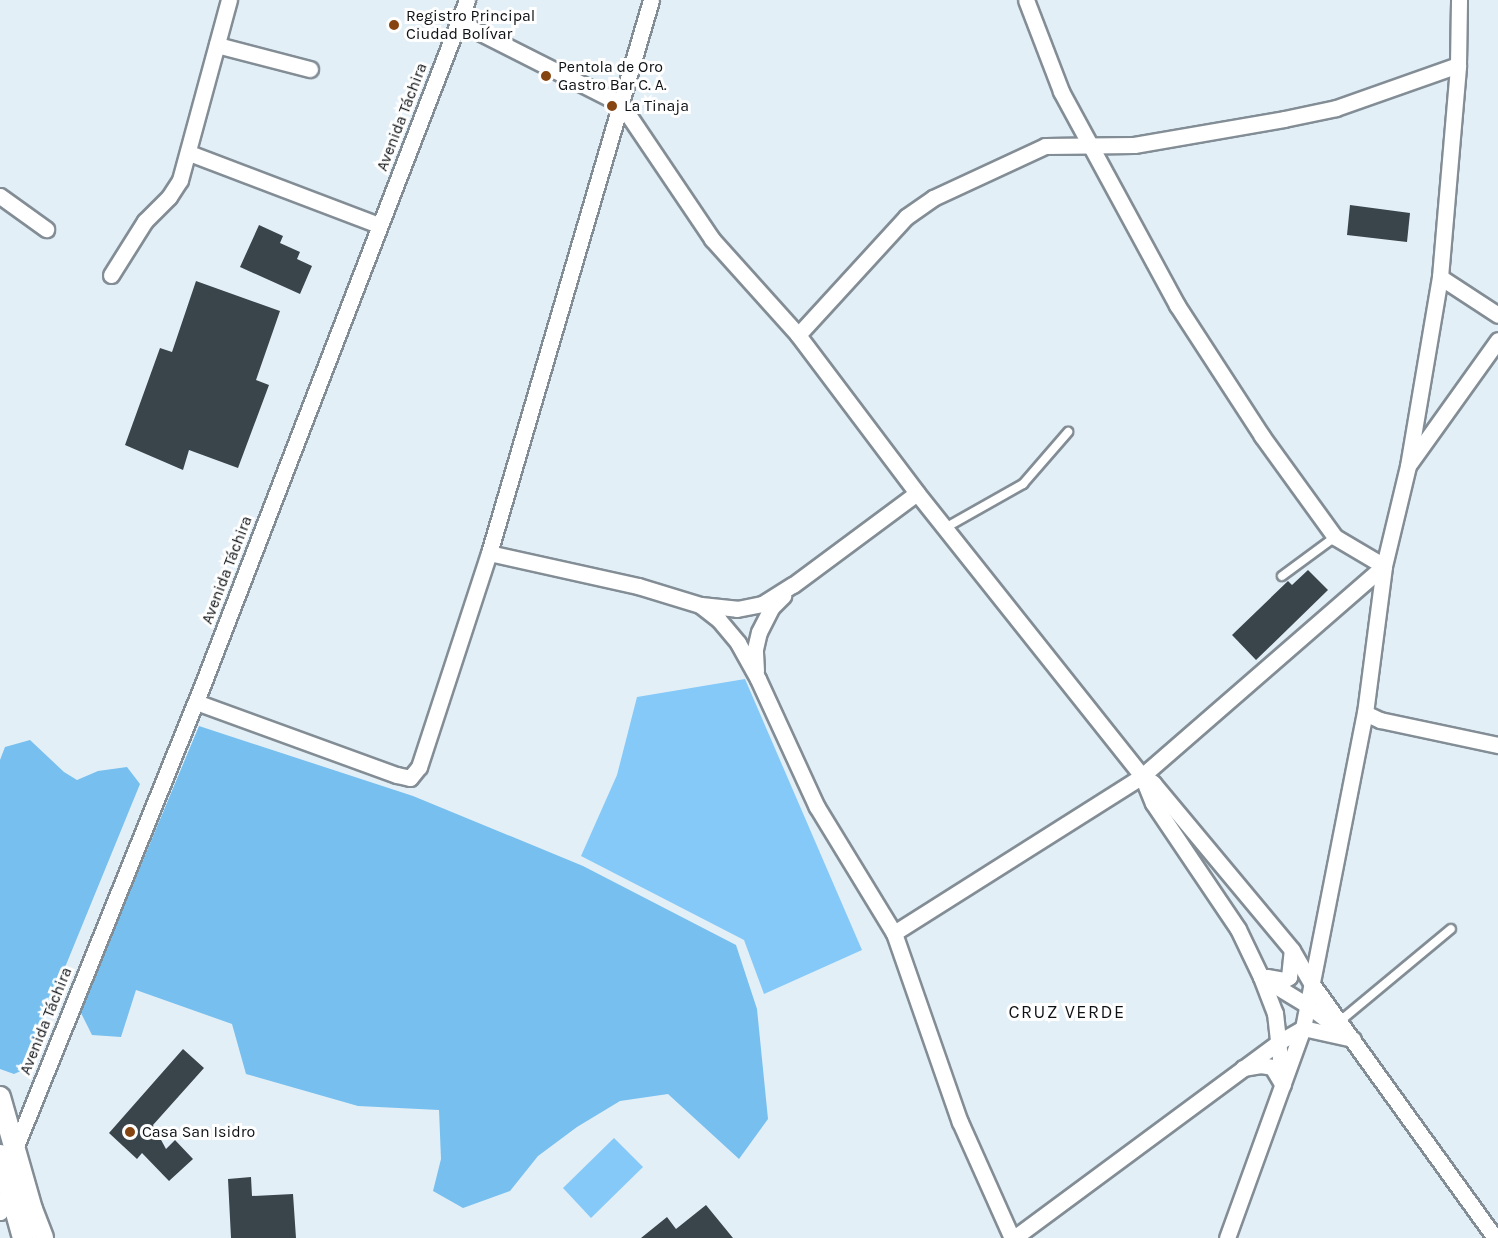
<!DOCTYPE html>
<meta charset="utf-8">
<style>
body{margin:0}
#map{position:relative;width:1498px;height:1238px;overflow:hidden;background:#e3eff7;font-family:Karla,sans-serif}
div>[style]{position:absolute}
.green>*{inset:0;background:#85c9f8}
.forest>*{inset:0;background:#76bfef}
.building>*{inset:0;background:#3a444b}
.roads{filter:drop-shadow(2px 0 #838d95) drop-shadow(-2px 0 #838d95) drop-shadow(0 2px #838d95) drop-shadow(0 -2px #838d95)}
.service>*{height:8px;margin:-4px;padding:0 4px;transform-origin:4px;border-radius:4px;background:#fff}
.minor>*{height:15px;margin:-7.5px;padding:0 7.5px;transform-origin:7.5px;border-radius:7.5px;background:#fff}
.tertiary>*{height:20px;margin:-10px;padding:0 10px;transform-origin:10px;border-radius:10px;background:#fff}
.dots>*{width:16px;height:16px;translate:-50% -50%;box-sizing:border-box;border:3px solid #fff;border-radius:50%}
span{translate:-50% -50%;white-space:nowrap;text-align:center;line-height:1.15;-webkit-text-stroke:6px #fff;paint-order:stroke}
.poi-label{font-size:16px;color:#0e1215}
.left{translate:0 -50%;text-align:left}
.street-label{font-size:16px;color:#0e1215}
.neighbourhood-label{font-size:18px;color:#0e1215;letter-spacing:1.5px}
</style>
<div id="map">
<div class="green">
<i style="clip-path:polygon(745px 679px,862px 950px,764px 994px,744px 940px,581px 856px,617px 775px,637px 697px)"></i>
<i style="clip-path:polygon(614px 1138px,643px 1167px,591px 1218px,563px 1188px)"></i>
</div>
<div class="forest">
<i style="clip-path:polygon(199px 726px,413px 796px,583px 866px,736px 945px,757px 1009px,768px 1119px,739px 1159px,668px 1094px,620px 1101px,577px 1127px,538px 1156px,510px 1191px,463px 1208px,433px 1191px,441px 1159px,439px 1110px,358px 1106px,246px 1074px,232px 1024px,136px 990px,121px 1037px,92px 1035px,80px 1011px)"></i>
<i style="clip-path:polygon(30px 740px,64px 772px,77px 780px,98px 771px,127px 767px,140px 784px,23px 1070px,14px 1074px,0 1069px,0 760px,5px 747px)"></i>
</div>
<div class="building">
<i style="clip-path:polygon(1350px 205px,1410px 213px,1407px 242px,1347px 235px)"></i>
<i style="clip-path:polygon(259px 225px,283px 236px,280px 243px,300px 252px,297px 259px,312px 266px,300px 294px,240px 267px)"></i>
<i style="clip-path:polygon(196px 281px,280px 311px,256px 380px,269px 385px,238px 468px,189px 450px,183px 470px,125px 445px,160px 348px,172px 352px)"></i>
<i style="clip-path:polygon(1308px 570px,1328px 590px,1256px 660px,1232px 635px,1288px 581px,1292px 585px)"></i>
<i style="clip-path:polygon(183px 1049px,204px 1068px,153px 1125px,166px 1149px,175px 1140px,193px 1159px,169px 1181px,142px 1153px,137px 1159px,109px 1133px)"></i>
<i style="clip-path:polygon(251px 1177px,252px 1196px,293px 1194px,296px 1238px,231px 1238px,228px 1179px)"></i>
<i style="clip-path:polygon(706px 1205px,733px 1238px,641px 1238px,667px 1217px,676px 1229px)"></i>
</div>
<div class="roads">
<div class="service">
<i style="left:945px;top:528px;width:90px;rotate:-29.4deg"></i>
<i style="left:1023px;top:484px;width:69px;rotate:-49.1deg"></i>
<i style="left:1282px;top:576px;width:66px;rotate:-36.3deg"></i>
<i style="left:1340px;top:1021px;width:144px;rotate:-39.7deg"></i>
</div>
<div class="minor">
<i style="left:459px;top:22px;width:182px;rotate:26.8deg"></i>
<i style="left:621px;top:104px;width:163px;rotate:56deg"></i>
<i style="left:712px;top:239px;width:129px;rotate:48.1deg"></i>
<i style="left:798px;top:335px;width:198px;rotate:53deg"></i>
<i style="left:917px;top:493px;width:362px;rotate:51.5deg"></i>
<i style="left:1142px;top:776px;width:29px;rotate:68deg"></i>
<i style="left:1153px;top:803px;width:152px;rotate:56deg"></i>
<i style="left:1238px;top:929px;width:53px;rotate:64.4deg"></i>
<i style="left:1261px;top:977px;width:39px;rotate:69deg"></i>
<i style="left:1275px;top:1013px;width:72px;rotate:83.7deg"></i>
<i style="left:217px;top:45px;width:96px;rotate:14.5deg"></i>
<i style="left:189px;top:153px;width:203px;rotate:20.8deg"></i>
<i style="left:0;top:196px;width:57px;rotate:35.7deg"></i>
<i style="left:111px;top:275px;width:64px;rotate:-57.8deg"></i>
<i style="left:145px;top:221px;width:34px;rotate:-45deg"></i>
<i style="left:169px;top:197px;width:20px;rotate:-57deg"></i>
<i style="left:180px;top:180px;width:187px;rotate:-74.8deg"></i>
<i style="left:1440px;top:277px;width:69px;rotate:33.2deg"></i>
<i style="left:798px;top:335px;width:160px;rotate:-47.5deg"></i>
<i style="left:906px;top:217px;width:33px;rotate:-35deg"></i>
<i style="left:933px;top:198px;width:123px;rotate:-24.9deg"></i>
<i style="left:1045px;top:146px;width:89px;rotate:-0.6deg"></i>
<i style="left:1134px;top:145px;width:152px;rotate:-9.8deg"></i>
<i style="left:1284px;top:119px;width:53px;rotate:-11.9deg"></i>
<i style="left:1336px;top:108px;width:129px;rotate:-19.4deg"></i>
<i style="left:1410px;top:463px;width:151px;rotate:-54.4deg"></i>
<i style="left:489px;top:553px;width:153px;rotate:12.5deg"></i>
<i style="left:638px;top:586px;width:65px;rotate:17deg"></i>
<i style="left:700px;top:605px;width:24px;rotate:38deg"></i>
<i style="left:719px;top:620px;width:30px;rotate:50deg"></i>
<i style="left:738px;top:643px;width:41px;rotate:60.9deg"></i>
<i style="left:758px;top:679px;width:141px;rotate:65.3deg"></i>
<i style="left:817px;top:807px;width:148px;rotate:58.6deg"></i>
<i style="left:894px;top:933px;width:200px;rotate:70.8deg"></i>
<i style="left:960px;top:1122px;width:127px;rotate:65.9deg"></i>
<i style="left:701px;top:605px;width:36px;rotate:6deg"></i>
<i style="left:737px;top:609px;width:25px;rotate:-11deg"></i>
<i style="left:762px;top:604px;width:36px;rotate:-32deg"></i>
<i style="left:793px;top:585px;width:154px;rotate:-36.6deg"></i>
<i style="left:756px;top:671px;width:22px;rotate:-93deg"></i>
<i style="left:755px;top:649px;width:17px;rotate:-77deg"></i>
<i style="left:759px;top:632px;width:28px;rotate:-63deg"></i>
<i style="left:772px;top:607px;width:16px;rotate:-45deg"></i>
<i style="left:196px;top:702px;width:214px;rotate:20deg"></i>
<i style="left:397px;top:775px;width:13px;rotate:13deg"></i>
<i style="left:410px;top:778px;width:14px;rotate:-51deg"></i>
<i style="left:419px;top:767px;width:225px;rotate:-71.9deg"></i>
<i style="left:489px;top:553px;width:576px;rotate:-73.67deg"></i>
<i style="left:1365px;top:713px;width:17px;rotate:25deg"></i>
<i style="left:1380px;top:720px;width:121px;rotate:12deg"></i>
<i style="left:1145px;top:777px;width:10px;rotate:37deg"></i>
<i style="left:1153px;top:783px;width:217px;rotate:50.2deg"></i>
<i style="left:1292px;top:950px;width:39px;rotate:60deg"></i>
<i style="left:1312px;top:984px;width:313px;rotate:54.2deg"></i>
<i style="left:894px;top:933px;width:294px;rotate:-32.3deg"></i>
<i style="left:1142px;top:776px;width:320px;rotate:-41deg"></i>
<i style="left:1384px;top:566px;width:57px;rotate:-149.4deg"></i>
<i style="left:1335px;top:537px;width:125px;rotate:-125.9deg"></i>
<i style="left:1262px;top:436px;width:156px;rotate:-123deg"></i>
<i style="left:1177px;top:305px;width:243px;rotate:-118.5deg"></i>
<i style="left:1061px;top:91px;width:97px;rotate:-111deg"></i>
<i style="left:1261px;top:977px;width:54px;rotate:31.3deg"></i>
<i style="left:1307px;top:1005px;width:39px;rotate:37deg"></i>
<i style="left:1267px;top:977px;width:17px;rotate:10deg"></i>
<i style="left:1284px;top:980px;width:6px;rotate:-31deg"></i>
<i style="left:1289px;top:977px;width:27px;rotate:-84deg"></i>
<i style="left:1243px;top:1068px;width:18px;rotate:-9deg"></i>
<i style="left:1261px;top:1065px;width:11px;rotate:10deg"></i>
<i style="left:1272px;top:1067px;width:17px;rotate:59deg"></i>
<i style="left:14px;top:1151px;width:507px;rotate:-67.99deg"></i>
<i style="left:204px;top:681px;width:730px;rotate:-68.88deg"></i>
<i style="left:0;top:1212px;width:27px;rotate:-68deg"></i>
<i style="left:1014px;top:1238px;width:330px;rotate:-36.5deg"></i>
<i style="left:1279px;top:1042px;width:28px;rotate:-30deg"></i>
<i style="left:1303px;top:1028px;width:51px;rotate:12.4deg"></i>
<i style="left:1227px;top:1238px;width:223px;rotate:-70.1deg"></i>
<i style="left:1303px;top:1028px;width:321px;rotate:-78.9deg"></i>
<i style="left:1365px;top:713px;width:148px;rotate:-82.6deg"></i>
<i style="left:1384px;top:566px;width:103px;rotate:-76.5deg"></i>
<i style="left:1408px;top:466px;width:192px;rotate:-80.4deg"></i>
<i style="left:1440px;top:277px;width:213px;rotate:-85.1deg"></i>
<i style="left:1458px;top:65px;width:65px;rotate:-89.1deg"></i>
</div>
<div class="tertiary">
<i style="left:0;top:1097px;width:116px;rotate:74.1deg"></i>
<i style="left:32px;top:1209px;width:31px;rotate:69deg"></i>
<i style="left:0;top:1155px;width:86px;rotate:74.5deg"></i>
</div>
</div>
<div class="dots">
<i style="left:394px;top:25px;background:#864510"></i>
<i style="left:546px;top:76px;background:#864510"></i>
<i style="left:612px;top:106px;background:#864510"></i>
<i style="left:130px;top:1132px;background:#864510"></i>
</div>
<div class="poi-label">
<span class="left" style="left:406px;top:25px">Registro Principal<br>Ciudad Bolívar</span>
<span class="left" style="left:558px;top:76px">Pentola de Oro<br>Gastro Bar C. A.</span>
<span class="left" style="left:624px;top:106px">La Tinaja</span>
<span class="left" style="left:142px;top:1132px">Casa San Isidro</span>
</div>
<div class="street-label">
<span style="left:402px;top:117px;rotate:-69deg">Avenida Táchira</span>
<span style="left:227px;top:570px;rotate:-69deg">Avenida Táchira</span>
<span style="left:46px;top:1021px;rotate:-68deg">Avenida Táchira</span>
</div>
<div class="neighbourhood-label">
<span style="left:1067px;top:1012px">CRUZ VERDE</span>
</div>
</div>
